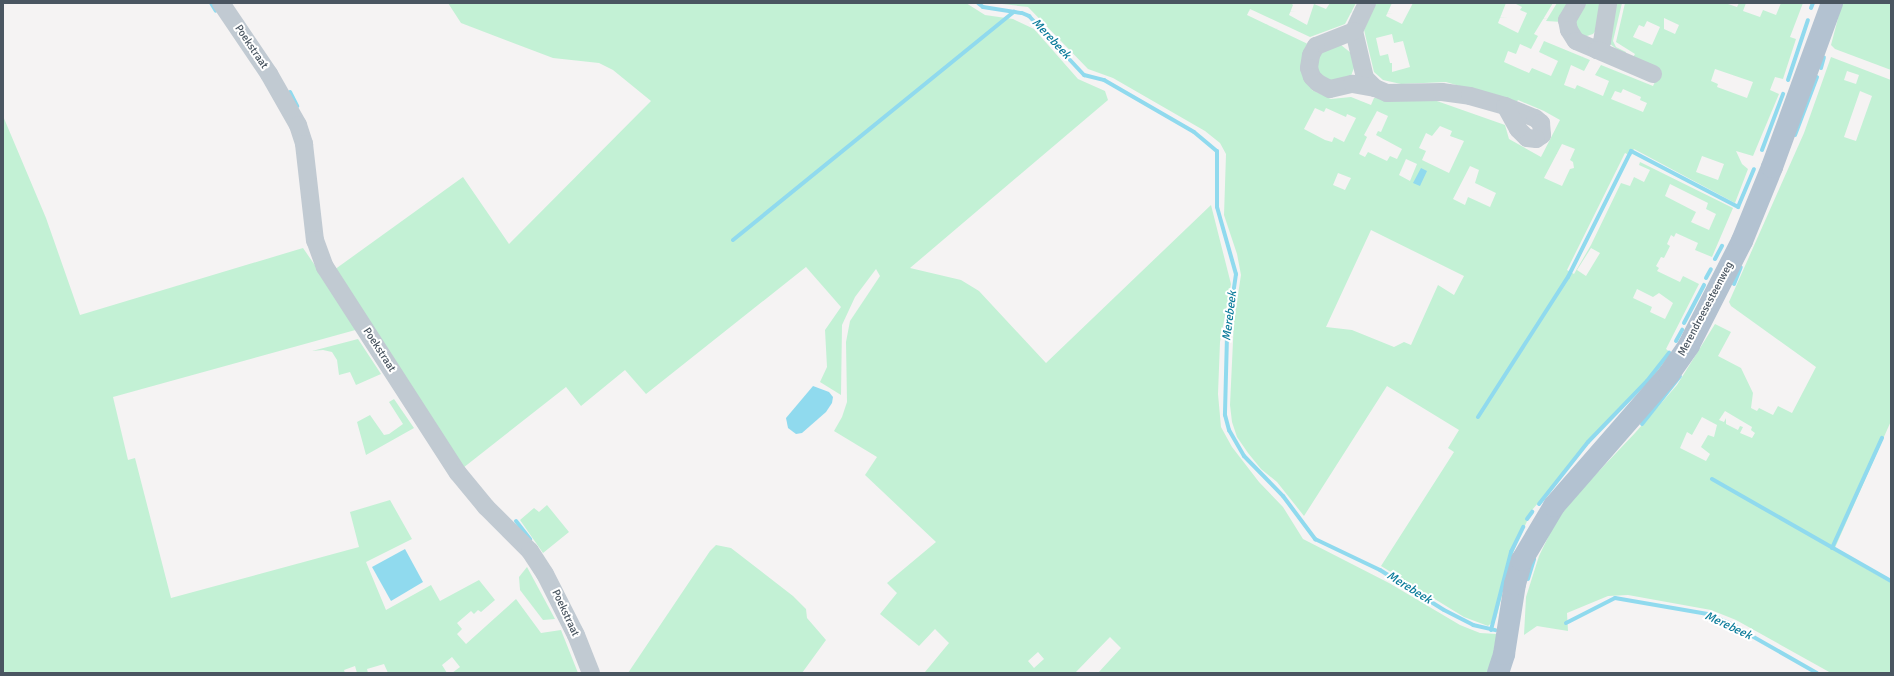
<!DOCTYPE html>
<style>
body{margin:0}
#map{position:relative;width:1894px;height:676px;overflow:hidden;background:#f5f3f3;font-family:Signika,sans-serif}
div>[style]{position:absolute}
.green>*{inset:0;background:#c3f1d5}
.water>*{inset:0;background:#90daee}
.stream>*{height:4px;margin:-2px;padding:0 2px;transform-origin:2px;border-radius:2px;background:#90daee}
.minor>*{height:18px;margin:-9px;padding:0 9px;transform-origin:9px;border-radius:9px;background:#c1cad2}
.major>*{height:22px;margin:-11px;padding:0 11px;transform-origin:11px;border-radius:11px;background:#b3c2d1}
span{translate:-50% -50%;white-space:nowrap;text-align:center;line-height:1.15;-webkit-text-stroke:4px #fff;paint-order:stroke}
.street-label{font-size:11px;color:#4a5661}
.water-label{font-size:12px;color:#0c7c9b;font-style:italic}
.frame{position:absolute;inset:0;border:4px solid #4a5661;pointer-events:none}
</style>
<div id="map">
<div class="green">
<i style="clip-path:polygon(evenodd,448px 3px,966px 3px,985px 15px,1013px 19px,1034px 29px,1078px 79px,1105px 91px,1108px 100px,910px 268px,961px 280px,979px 291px,1046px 363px,1211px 205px,1231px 284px,1220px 342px,1218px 394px,1221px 427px,1232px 447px,1259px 482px,1283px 507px,1303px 539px,1389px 583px,1460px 625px,1480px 633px,1497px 634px,1489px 673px,1098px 673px,1121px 648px,1110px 637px,1075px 673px,927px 673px,925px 672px,949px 643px,935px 629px,919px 646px,880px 614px,897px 593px,887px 583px,936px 542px,865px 475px,877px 457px,834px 431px,842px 417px,847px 402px,846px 342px,850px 321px,880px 276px,876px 269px,855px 297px,842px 325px,841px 395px,820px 382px,827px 367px,825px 330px,841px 307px,806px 267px,646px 394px,625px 370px,581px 406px,566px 387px,463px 468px,334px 270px,463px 177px,509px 244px,651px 101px,613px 70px,599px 63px,553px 58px,461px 23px,448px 3px,1038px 652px,1044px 659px,1034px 668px,1028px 661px,1038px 652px)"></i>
<i style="clip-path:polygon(evenodd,993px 3px,1291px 3px,1293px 5px,1289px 15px,1307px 25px,1314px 4px,1326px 9px,1330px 3px,1356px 3px,1345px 24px,1310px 37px,1250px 9px,1247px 15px,1310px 45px,1305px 75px,1312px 90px,1331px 99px,1351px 97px,1371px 105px,1374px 98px,1434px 100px,1505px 125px,1509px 139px,1541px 157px,1560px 120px,1544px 111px,1518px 100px,1516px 103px,1446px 82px,1401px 84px,1383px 80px,1374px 72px,1364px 30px,1376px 3px,1392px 3px,1386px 16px,1402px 24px,1413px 3px,1506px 3px,1498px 23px,1518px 33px,1527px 13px,1520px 10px,1522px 7px,1514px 3px,1553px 3px,1534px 34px,1538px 36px,1531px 49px,1520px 44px,1516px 54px,1508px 51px,1504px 62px,1529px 73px,1532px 68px,1551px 76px,1558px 61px,1539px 52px,1544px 41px,1590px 60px,1584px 71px,1571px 65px,1564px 85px,1575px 89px,1577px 85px,1603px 96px,1609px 81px,1595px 75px,1601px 65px,1653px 86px,1660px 71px,1632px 59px,1635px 54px,1616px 42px,1625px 3px,1725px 3px,1737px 7px,1739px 3px,1746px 3px,1743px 11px,1760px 17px,1763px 10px,1776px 15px,1781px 3px,1803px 3px,1790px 37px,1796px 39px,1783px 79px,1775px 77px,1770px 90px,1779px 94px,1753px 156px,1736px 151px,1742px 164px,1748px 169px,1735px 203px,1634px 149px,1631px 156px,1625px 153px,1567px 270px,1574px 274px,1591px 245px,1621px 183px,1630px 186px,1634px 177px,1644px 182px,1650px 170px,1639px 165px,1640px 162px,1733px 208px,1712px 257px,1695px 250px,1698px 243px,1676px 233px,1674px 237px,1671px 235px,1667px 244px,1670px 246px,1664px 258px,1661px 257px,1656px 266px,1659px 268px,1657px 271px,1680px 282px,1683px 276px,1699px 284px,1666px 349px,1671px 353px,1651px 380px,1610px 419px,1532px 510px,1512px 555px,1496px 619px,1488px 626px,1464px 617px,1381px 566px,1454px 452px,1448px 448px,1459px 430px,1387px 386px,1304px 516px,1277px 482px,1261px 469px,1248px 453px,1237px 437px,1232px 422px,1230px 405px,1234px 320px,1241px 275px,1237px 254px,1224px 215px,1226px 154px,1220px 143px,1205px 131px,1113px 78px,1088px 69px,1028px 7px,993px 3px,1664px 18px,1679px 25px,1675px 34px,1664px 29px,1664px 18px,993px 3px,1647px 21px,1660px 27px,1652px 45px,1633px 37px,1639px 25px,1644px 27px,1647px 21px,993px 3px,1392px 34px,1394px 43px,1403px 41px,1410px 67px,1392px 72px,1392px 63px,1390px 63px,1388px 54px,1380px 56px,1376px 38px,1392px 34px,993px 3px,1715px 69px,1753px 82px,1747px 98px,1717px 87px,1718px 84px,1711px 81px,1715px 69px,993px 3px,1623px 89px,1641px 97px,1640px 100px,1647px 103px,1643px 112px,1611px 99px,1615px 91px,1621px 93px,1623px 89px,993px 3px,1315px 108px,1324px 112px,1326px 108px,1346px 117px,1347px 114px,1356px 118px,1344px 142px,1334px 137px,1332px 142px,1325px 140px,1304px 129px,1315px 108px,993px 3px,1377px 111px,1388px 116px,1381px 132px,1378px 131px,1376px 135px,1402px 149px,1397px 159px,1390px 156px,1387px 161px,1368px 152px,1365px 157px,1359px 154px,1367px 137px,1364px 135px,1377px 111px,993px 3px,1440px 126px,1452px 131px,1450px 136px,1464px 141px,1449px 173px,1422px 160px,1426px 151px,1419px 148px,1426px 133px,1432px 136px,1440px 126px,993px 3px,1562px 144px,1575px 149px,1570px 160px,1573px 162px,1574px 168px,1570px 169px,1562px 186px,1544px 178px,1562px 144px,993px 3px,1702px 156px,1724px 164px,1718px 180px,1696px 172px,1702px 156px,993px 3px,1406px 159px,1417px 164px,1410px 181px,1399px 175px,1406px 159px,993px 3px,1470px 166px,1479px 170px,1475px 183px,1496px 193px,1490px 207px,1468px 197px,1465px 205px,1453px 199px,1470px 166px,993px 3px,1338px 173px,1351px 178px,1345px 190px,1333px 185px,1338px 173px,993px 3px,1670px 184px,1708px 203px,1706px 209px,1716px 214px,1709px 230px,1691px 222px,1696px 212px,1665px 196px,1670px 184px,993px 3px,1371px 230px,1464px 276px,1454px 295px,1438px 285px,1411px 345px,1404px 342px,1394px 347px,1352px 330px,1326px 327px,1371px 230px,993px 3px,1591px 248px,1600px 253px,1586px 276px,1577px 270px,1591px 248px,993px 3px,1637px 289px,1653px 297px,1659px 293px,1673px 303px,1665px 319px,1650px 312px,1652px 307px,1633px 298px,1637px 289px)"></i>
<i style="clip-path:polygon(1557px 3px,1571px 3px,1562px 22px,1546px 21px)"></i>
<i style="clip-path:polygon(1584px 3px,1601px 3px,1597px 29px,1593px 34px,1584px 37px,1576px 33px,1575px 18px)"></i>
<i style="clip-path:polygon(1613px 3px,1622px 3px,1613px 41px,1616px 47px,1626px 52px,1625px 56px,1609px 43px)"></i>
<i style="clip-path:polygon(1842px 3px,1891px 3px,1891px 70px,1835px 49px,1831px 45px)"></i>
<i style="clip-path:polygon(1341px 45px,1351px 53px,1355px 65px,1351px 76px,1342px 83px,1321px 79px,1315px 59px,1318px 53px)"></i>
<i style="clip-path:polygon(evenodd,1831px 57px,1891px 80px,1891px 421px,1834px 550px,1891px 583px,1891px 673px,1831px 673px,1736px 620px,1711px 610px,1628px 595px,1608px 596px,1567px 613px,1568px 631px,1537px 626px,1524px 635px,1526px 597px,1539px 556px,1556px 521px,1581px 490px,1635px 433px,1677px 385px,1715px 324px,1731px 332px,1718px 356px,1741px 368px,1753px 393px,1751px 408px,1757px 411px,1759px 408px,1773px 415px,1778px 406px,1792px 413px,1816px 367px,1731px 306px,1729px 302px,1804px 133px,1831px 57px,1847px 71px,1859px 75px,1856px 84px,1844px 80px,1847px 71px,1831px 57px,1860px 91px,1872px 96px,1856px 141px,1844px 137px,1860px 91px,1831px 57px,1725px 411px,1752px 427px,1751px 430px,1755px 433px,1752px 438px,1740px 433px,1743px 427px,1740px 426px,1738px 430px,1726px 424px,1726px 418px,1724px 422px,1719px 420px,1725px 411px,1831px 57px,1702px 417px,1717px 425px,1714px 437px,1708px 435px,1701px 447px,1710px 454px,1706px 461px,1680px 448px,1687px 432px,1692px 435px,1702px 417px)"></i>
<i style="clip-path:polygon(3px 116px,46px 218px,80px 315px,303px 248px,359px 329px,113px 397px,128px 460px,135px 458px,171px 598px,359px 547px,350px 512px,390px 500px,412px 539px,366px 562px,386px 610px,431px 585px,440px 601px,479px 580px,495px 600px,481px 612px,478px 610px,474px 614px,471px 611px,457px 623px,462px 629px,457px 634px,466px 644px,516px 599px,541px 633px,561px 630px,578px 673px,452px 673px,460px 667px,452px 657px,442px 665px,447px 673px,388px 673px,384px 664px,367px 669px,368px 673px,357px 673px,355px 666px,344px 670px,345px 673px,3px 673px)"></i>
<i style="clip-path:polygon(358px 339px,381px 374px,356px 385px,350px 372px,339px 375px,337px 360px,332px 352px,323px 350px,312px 351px)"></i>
<i style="clip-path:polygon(394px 399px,414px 428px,366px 455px,357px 422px,370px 415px,384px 435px,389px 434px,403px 424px,389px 402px)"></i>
<i style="clip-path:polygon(547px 505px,569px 532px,543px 553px,520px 520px,534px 508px,539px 512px)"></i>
<i style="clip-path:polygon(716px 545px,731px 548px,793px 596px,806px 609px,807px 618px,826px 640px,802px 673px,628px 673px,710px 551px)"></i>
<i style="clip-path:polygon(527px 567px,555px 619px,543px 620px,520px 590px,519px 577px)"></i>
</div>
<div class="water">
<i style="clip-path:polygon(1421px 168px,1427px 171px,1420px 186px,1413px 183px)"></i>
<i style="clip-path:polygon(813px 386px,829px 392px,833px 397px,832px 403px,826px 412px,802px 433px,796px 434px,788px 428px,786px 418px)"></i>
<i style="clip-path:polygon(405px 549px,423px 582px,391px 601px,372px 567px)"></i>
</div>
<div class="stream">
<i style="left:211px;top:3px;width:9px;rotate:58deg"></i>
<i style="left:978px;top:3px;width:6px;rotate:39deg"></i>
<i style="left:983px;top:7px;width:39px;rotate:9deg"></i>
<i style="left:1022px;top:13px;width:8px;rotate:23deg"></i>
<i style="left:1029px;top:16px;width:81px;rotate:47deg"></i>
<i style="left:1084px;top:75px;width:21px;rotate:14deg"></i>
<i style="left:1104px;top:80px;width:104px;rotate:30deg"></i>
<i style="left:1194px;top:132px;width:30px;rotate:40deg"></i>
<i style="left:1217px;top:151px;width:56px;rotate:90deg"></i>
<i style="left:1217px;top:207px;width:70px;rotate:74.2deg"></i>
<i style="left:1236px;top:274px;width:63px;rotate:98.3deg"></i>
<i style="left:1227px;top:336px;width:79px;rotate:91.5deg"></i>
<i style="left:1225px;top:415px;width:16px;rotate:75deg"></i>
<i style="left:1229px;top:430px;width:30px;rotate:60deg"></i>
<i style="left:1244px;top:456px;width:56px;rotate:45.7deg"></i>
<i style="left:1283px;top:496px;width:54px;rotate:53.3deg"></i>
<i style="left:1315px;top:539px;width:72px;rotate:25.5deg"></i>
<i style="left:1380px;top:570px;width:75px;rotate:32deg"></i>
<i style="left:1444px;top:610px;width:33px;rotate:27deg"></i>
<i style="left:1473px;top:625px;width:23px;rotate:13deg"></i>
<i style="left:1811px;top:8px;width:5px;rotate:-68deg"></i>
<i style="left:1821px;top:68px;width:11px;rotate:-75deg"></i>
<i style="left:1788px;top:80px;width:63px;rotate:-71.6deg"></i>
<i style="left:290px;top:92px;width:16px;rotate:63deg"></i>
<i style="left:1795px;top:135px;width:62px;rotate:-69.2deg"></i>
<i style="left:1762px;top:150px;width:60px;rotate:-69.4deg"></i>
<i style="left:733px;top:240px;width:362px;rotate:-39.1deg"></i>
<i style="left:1715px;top:259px;width:15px;rotate:-62deg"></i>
<i style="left:1706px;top:278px;width:10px;rotate:-61deg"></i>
<i style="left:1734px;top:284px;width:18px;rotate:-68deg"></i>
<i style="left:1684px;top:323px;width:43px;rotate:-62.2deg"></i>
<i style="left:1676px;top:341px;width:13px;rotate:-61deg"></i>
<i style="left:1478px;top:417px;width:166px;rotate:-57.3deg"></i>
<i style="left:1568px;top:277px;width:141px;rotate:-63.4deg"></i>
<i style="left:1631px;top:151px;width:121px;rotate:27.6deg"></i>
<i style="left:1738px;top:207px;width:41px;rotate:-67.2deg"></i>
<i style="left:1642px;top:424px;width:61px;rotate:-51.6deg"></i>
<i style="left:1712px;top:479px;width:206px;rotate:29.7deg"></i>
<i style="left:1539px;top:504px;width:79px;rotate:-51.7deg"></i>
<i style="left:1588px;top:442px;width:85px;rotate:-46deg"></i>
<i style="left:1647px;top:381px;width:36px;rotate:-52deg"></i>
<i style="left:1527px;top:519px;width:9px;rotate:-54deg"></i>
<i style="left:516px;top:521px;width:23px;rotate:52deg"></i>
<i style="left:1832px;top:548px;width:121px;rotate:-65.6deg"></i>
<i style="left:1528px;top:579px;width:21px;rotate:-73deg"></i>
<i style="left:1566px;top:623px;width:55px;rotate:-27deg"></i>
<i style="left:1615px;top:598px;width:94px;rotate:9.8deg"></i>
<i style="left:1708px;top:614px;width:23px;rotate:23deg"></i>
<i style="left:1729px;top:623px;width:101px;rotate:29.6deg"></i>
<i style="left:1491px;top:630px;width:81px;rotate:-75.6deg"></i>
<i style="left:1511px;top:552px;width:28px;rotate:-64deg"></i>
</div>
<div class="minor">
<i style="left:221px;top:3px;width:86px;rotate:55.9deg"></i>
<i style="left:269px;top:74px;width:59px;rotate:60.4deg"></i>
<i style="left:298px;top:125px;width:20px;rotate:72deg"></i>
<i style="left:304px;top:144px;width:97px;rotate:83.5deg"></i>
<i style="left:315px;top:240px;width:29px;rotate:70deg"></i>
<i style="left:325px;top:267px;width:245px;rotate:57.2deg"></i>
<i style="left:458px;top:473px;width:44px;rotate:50.5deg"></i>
<i style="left:486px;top:507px;width:62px;rotate:45deg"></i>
<i style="left:530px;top:551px;width:27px;rotate:57deg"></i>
<i style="left:545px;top:574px;width:68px;rotate:63.1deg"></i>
<i style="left:576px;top:635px;width:41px;rotate:68.5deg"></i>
<i style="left:1367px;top:3px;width:31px;rotate:115deg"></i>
<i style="left:1354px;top:31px;width:48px;rotate:76.8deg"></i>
<i style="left:1365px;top:78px;width:14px;rotate:45deg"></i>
<i style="left:1375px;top:88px;width:13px;rotate:23deg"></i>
<i style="left:1387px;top:93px;width:55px;rotate:-1deg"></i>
<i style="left:1442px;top:92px;width:28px;rotate:8deg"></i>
<i style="left:1470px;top:96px;width:36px;rotate:16deg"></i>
<i style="left:1505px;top:106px;width:32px;rotate:22deg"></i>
<i style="left:1535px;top:118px;width:8px;rotate:40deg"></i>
<i style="left:1541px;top:123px;width:12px;rotate:85deg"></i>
<i style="left:1542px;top:135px;width:7px;rotate:146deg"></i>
<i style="left:1536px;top:139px;width:9px;rotate:-174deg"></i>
<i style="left:1527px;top:138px;width:13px;rotate:-135deg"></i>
<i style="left:1518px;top:129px;width:26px;rotate:-119deg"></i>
<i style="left:1577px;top:3px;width:20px;rotate:120deg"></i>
<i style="left:1567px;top:20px;width:10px;rotate:79deg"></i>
<i style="left:1569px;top:30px;width:13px;rotate:58deg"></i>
<i style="left:1576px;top:41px;width:23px;rotate:23deg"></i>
<i style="left:1597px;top:50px;width:9px;rotate:-58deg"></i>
<i style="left:1602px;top:42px;width:39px;rotate:-81deg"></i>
<i style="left:1354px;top:31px;width:41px;rotate:158.5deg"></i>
<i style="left:1316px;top:46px;width:10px;rotate:119deg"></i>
<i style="left:1311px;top:55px;width:13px;rotate:99deg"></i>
<i style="left:1309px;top:68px;width:9px;rotate:72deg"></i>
<i style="left:1312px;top:77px;width:8px;rotate:45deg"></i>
<i style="left:1318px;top:83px;width:13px;rotate:27deg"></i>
<i style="left:1330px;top:89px;width:23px;rotate:-13deg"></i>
<i style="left:1352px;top:84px;width:23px;rotate:10deg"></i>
<i style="left:1597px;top:50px;width:61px;rotate:23.2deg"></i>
</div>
<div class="major">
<i style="left:1498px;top:673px;width:20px;rotate:-72deg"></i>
<i style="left:1504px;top:654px;width:71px;rotate:-81.1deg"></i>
<i style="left:1515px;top:584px;width:25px;rotate:-74deg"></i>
<i style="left:1522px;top:560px;width:63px;rotate:-59.3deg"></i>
<i style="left:1554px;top:506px;width:175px;rotate:-48.9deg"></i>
<i style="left:1669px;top:374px;width:35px;rotate:-55deg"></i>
<i style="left:1689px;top:345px;width:117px;rotate:-63deg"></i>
<i style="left:1742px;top:241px;width:80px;rotate:-67.9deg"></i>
<i style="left:1772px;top:167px;width:175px;rotate:-69.9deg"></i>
</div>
<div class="street-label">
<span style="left:251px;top:47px;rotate:56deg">Poekstraat</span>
<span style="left:1706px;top:309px;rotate:-62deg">Merendreesesteenweg</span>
<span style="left:379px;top:350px;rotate:57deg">Poekstraat</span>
<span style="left:565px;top:613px;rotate:65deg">Poekstraat</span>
</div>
<div class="water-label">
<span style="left:1051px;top:39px;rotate:47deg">Merebeek</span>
<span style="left:1230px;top:316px;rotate:-83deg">Merebeek</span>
<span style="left:1409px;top:588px;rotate:32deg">Merebeek</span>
<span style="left:1728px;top:626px;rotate:25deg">Merebeek</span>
</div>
<div class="frame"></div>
</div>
